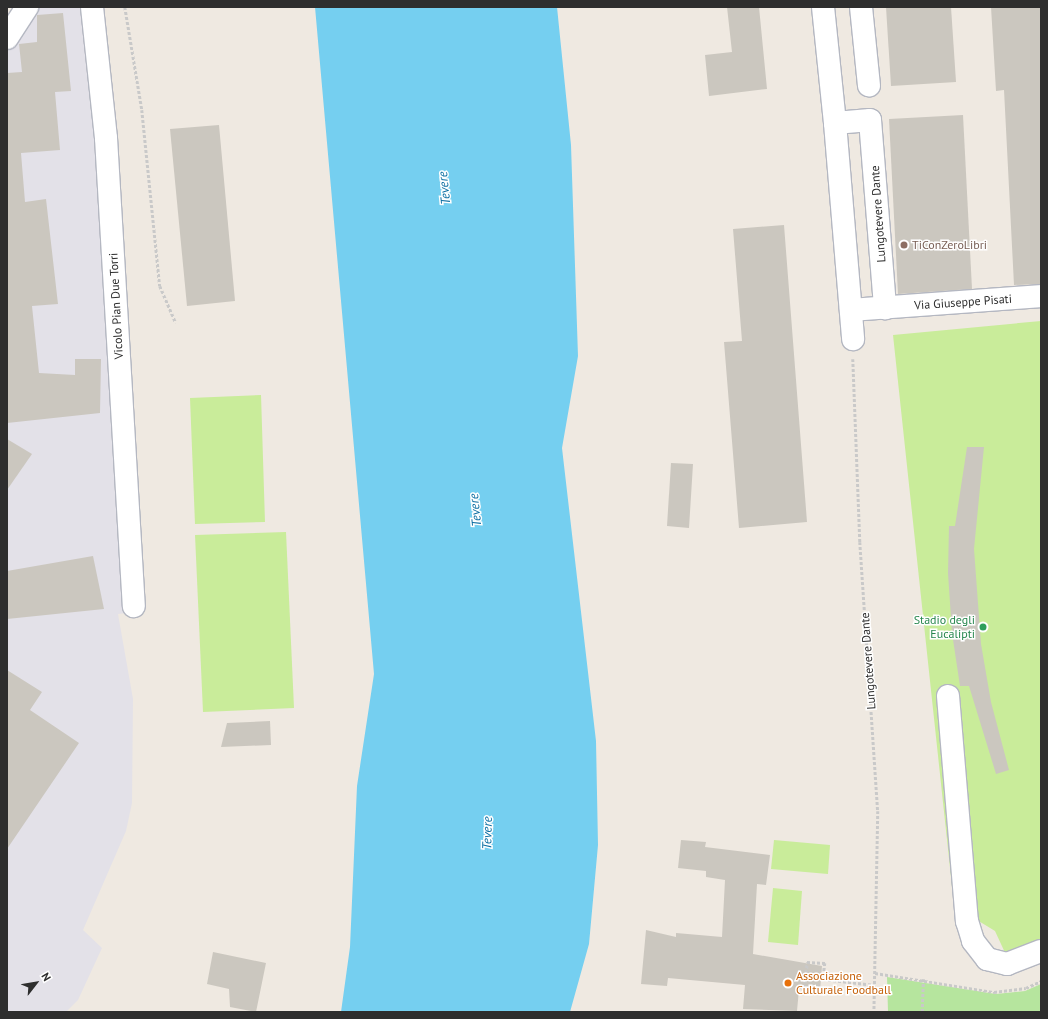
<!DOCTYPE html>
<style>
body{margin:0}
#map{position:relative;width:1048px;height:1019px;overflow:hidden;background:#efe9e1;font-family:"PT Sans",sans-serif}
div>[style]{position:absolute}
.industrial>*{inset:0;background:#e3e1e8}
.green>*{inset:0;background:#b6e59e}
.pitch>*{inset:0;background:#c9ec9a}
.water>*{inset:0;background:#75cff0}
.building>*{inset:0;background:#cbc7bf}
.path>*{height:2.5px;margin-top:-1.25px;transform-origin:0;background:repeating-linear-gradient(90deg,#c9c9c9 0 3px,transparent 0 5px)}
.roads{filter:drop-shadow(1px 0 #b4b7c1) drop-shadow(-1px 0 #b4b7c1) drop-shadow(0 1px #b4b7c1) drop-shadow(0 -1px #b4b7c1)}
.minor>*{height:22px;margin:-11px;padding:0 11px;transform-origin:11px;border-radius:11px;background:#fff}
.dots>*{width:11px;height:11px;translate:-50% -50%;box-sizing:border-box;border:2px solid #fff;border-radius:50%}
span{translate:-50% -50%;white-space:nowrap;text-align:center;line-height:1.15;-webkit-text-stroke:3px #fff;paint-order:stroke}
.street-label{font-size:12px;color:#2e2e2e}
.education-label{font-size:12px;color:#785e54}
.left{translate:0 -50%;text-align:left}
.leisure-label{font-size:12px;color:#27864d}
.right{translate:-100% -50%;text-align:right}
.food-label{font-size:12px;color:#c56008}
.water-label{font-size:13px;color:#0d6fa3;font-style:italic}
.frame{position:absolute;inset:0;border:8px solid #2e2e2e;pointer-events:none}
.north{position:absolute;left:16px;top:963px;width:40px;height:40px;-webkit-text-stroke:3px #fff;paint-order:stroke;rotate:59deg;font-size:11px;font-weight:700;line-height:16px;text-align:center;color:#2e2e2e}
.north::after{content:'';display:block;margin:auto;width:14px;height:18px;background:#2e2e2e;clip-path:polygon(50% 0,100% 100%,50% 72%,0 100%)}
</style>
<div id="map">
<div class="industrial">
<i style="clip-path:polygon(13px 7px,103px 7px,126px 277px,144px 611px,118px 614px,133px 699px,132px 803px,126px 831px,83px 930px,102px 948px,78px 1000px,66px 1012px,7px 1012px,7px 16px)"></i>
</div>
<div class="green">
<i style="clip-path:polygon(887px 977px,996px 994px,1025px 991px,1041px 984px,1041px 1012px,888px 1012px)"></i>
</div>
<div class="pitch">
<i style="clip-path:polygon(1041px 321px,1041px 941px,1007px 957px,995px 931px,977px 920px,956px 924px,893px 335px)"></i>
<i style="clip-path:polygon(261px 395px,265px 522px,195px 524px,190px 398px)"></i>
<i style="clip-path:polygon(286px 532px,294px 708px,203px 712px,195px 535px)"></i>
<i style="clip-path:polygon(774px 840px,830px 845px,828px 874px,771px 869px)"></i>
<i style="clip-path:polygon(773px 888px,802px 891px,798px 945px,768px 942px)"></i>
</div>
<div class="water">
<i style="clip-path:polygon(315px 7px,557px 7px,571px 145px,578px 356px,562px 448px,596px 741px,598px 845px,589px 944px,570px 1012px,341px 1012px,350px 947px,357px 786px,374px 674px)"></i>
</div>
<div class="building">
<i style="clip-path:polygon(727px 7px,759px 7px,767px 89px,709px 96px,705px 55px,732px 52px)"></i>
<i style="clip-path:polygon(886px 7px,951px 7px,956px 82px,891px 86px)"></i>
<i style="clip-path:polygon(991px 7px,1041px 7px,1041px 284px,1014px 285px,1004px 90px,996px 91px)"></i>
<i style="clip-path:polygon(63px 13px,71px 91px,55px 92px,60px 150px,21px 153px,25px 202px,46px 199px,58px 304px,32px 306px,39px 373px,75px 375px,75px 359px,101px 359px,100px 413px,7px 423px,7px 73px,22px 72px,19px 44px,37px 42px,37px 15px)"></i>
<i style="clip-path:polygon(963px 115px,972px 289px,898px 294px,889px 119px)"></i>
<i style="clip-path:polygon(219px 125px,235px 301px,187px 306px,170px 129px)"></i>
<i style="clip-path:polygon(784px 225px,807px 522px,739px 528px,724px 342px,742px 341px,733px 229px)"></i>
<i style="clip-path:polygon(7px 439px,32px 454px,7px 490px)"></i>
<i style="clip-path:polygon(967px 447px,984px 447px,974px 549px,981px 644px,991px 702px,1009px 770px,996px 774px,969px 686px,960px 686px,952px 633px,948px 573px,949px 526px,955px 526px)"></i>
<i style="clip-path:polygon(671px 463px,693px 464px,689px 528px,667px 526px)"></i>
<i style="clip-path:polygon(93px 556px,104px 609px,7px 619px,7px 571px)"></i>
<i style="clip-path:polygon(7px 670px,42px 692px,30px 710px,79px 743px,7px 849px)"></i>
<i style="clip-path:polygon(270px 721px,271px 745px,221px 747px,227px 723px)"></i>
<i style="clip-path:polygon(681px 840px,706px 842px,705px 847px,770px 855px,766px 885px,757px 884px,753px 954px,822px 966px,820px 991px,799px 989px,797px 1011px,743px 1009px,745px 985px,668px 978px,667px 986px,641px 984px,646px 930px,676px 937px,676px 933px,722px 937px,725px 880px,706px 877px,706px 871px,678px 868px)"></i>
<i style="clip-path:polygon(213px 952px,266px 963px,256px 1012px,230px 1007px,229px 989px,207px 984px)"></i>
</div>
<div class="path">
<i style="left:125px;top:7px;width:104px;rotate:80.6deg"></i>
<i style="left:142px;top:110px;width:177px;rotate:84.2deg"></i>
<i style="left:160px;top:286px;width:40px;rotate:66.6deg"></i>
<i style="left:853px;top:359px;width:183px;rotate:87.8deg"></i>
<i style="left:860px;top:542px;width:270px;rotate:86.2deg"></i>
<i style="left:878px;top:811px;width:201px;rotate:91.1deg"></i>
<i style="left:875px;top:973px;width:121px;rotate:9.1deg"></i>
<i style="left:994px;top:992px;width:32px;rotate:-7deg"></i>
<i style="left:1026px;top:988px;width:17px;rotate:-25deg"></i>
<i style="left:804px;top:988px;width:26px;rotate:-83deg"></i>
<i style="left:807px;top:962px;width:18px;rotate:3deg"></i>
<i style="left:825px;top:963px;width:16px;rotate:97deg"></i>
<i style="left:823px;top:979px;width:52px;rotate:6.6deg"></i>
<i style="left:922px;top:1012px;width:33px;rotate:-88deg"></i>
</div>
<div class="roads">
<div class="minor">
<i style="left:92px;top:7px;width:132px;rotate:83.9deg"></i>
<i style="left:106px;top:138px;width:469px;rotate:86.6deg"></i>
<i style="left:823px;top:7px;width:117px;rotate:84.1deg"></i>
<i style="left:835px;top:123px;width:217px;rotate:85.2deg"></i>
<i style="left:861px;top:7px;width:79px;rotate:84.2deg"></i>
<i style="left:7px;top:38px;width:37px;rotate:-57deg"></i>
<i style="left:835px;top:123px;width:35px;rotate:-5deg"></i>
<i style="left:870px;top:120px;width:189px;rotate:85.4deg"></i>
<i style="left:851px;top:310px;width:191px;rotate:-4.2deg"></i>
<i style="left:948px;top:696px;width:226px;rotate:85.2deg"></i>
<i style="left:967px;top:921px;width:21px;rotate:73deg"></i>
<i style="left:973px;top:941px;width:23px;rotate:52deg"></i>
<i style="left:987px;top:959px;width:21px;rotate:14deg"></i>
<i style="left:1007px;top:964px;width:36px;rotate:-21deg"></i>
</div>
</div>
<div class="dots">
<i style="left:904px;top:245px;background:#8d6e63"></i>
<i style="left:983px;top:627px;background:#2e9e5b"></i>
<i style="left:788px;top:983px;background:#e8710a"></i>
</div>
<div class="street-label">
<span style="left:878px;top:214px;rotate:-94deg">Lungotevere Dante</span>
<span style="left:963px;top:302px;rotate:-4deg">Via Giuseppe Pisati</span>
<span style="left:116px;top:306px;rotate:-93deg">Vicolo Pian Due Torri</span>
<span style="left:868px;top:661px;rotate:-94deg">Lungotevere Dante</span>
</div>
<div class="education-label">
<span class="left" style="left:912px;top:245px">TiConZeroLibri</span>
</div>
<div class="leisure-label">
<span class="right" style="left:975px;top:627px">Stadio degli<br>Eucalipti</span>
</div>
<div class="food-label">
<span class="left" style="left:796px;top:983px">Associazione<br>Culturale Foodball</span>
</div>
<div class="water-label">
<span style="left:445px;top:188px;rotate:-96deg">Tevere</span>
<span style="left:476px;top:510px;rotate:-96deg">Tevere</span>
<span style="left:488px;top:833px;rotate:-89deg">Tevere</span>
</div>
<div class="frame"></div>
<div class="north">N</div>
</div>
